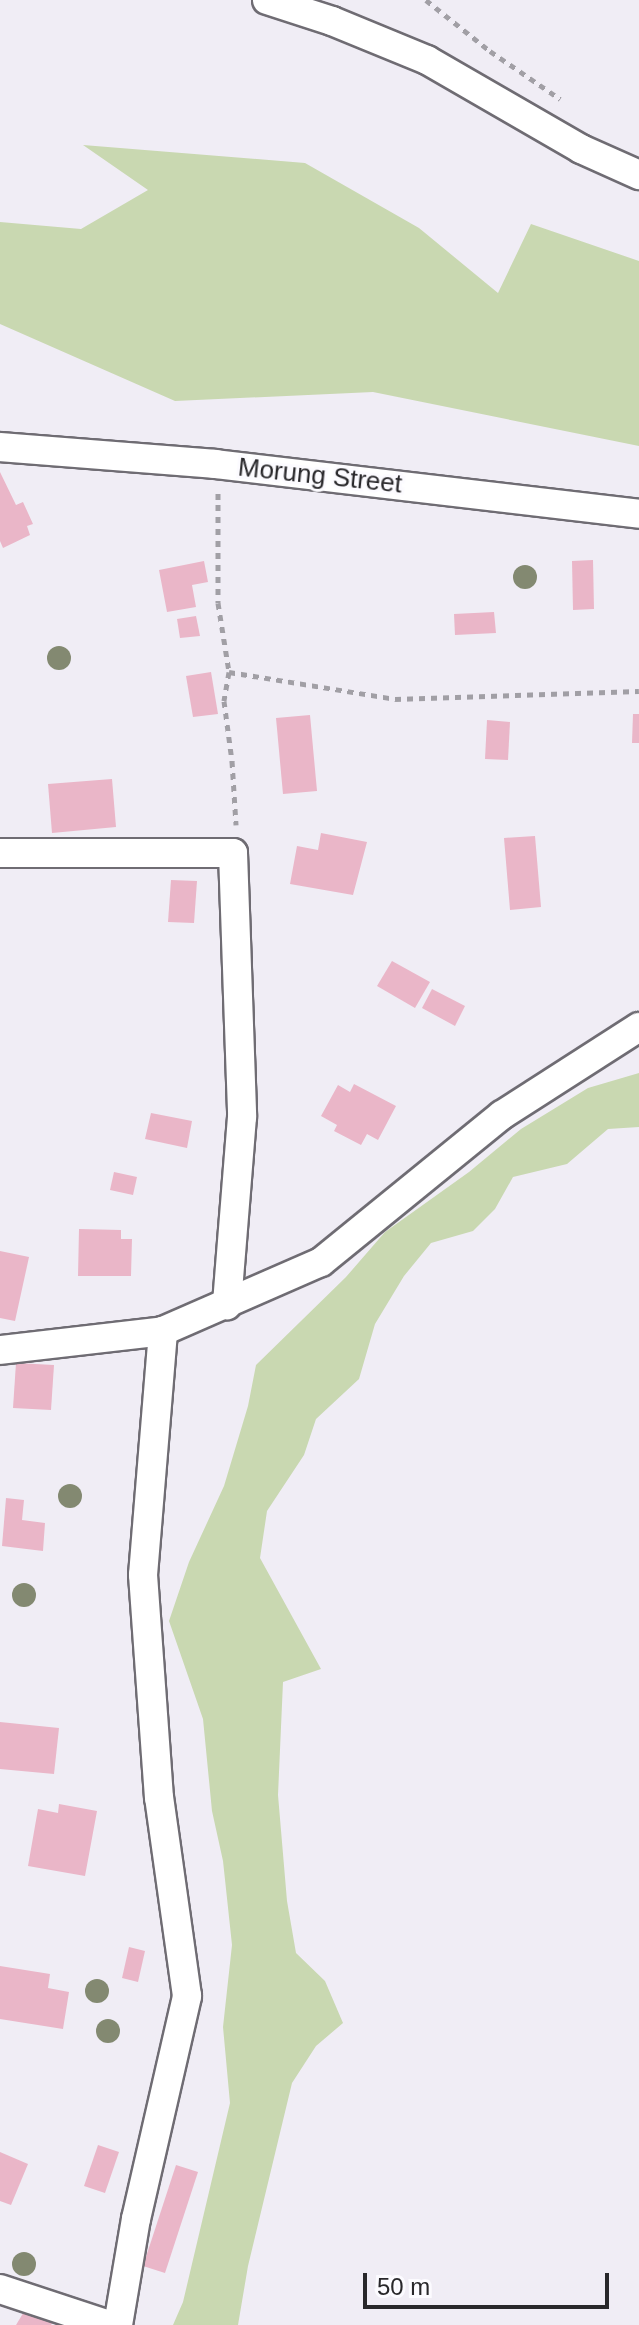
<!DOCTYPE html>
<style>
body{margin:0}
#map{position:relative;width:639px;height:2325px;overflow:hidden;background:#f0edf5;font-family:Helvetica,sans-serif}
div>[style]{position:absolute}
.green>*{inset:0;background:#c9d8b1}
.building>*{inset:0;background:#eab6c8}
.path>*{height:5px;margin-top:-2.5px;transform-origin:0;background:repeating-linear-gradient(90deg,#a19fa5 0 6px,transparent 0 12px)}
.roads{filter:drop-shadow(2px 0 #6f6c73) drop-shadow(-2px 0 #6f6c73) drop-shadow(0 2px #6f6c73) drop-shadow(0 -2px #6f6c73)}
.minor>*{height:28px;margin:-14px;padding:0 14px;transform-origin:14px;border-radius:14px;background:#fff}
.trees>*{width:24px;height:24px;margin:-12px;border-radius:50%;background:#838971}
span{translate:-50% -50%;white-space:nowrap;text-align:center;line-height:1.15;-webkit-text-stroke:6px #fcfbff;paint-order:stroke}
.street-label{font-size:26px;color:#28272a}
.scale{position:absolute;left:363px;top:2273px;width:246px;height:36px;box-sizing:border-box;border:4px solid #28272a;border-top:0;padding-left:10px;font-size:24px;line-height:28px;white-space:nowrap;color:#28272a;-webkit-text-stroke:6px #fcfbff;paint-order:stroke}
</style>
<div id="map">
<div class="green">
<i style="clip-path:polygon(83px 145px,305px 163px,419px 228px,498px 293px,531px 224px,639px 261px,639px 446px,373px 392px,175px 401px,0 324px,0 222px,81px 229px,148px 190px)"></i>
<i style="clip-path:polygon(639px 1073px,639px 1127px,608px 1129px,567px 1164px,513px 1177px,495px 1209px,473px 1231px,431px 1243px,404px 1276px,375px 1324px,359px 1379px,316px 1419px,304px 1455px,267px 1511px,260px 1558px,321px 1669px,283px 1682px,278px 1795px,287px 1901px,296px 1953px,325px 1981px,343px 2023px,316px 2046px,292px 2083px,248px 2266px,238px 2325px,173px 2325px,183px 2302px,230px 2103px,223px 2027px,232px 1945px,223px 1861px,212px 1811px,203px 1719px,169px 1621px,189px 1562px,224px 1486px,248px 1406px,256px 1365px,346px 1277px,385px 1232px,469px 1172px,521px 1129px,588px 1088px)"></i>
</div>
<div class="building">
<i style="clip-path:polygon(0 472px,16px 505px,23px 502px,33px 524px,27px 526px,30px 535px,3px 548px,0 541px)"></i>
<i style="clip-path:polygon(593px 560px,594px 609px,573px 610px,572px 561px)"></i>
<i style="clip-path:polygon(204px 561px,208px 582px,192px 585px,196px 607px,167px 612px,159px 570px)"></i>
<i style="clip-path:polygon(494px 612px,496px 633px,455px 635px,454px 614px)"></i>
<i style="clip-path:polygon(196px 616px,200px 636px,180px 638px,177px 619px)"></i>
<i style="clip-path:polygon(211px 672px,218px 714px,193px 717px,186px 676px)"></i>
<i style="clip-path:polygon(633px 714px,639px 714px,639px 743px,632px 743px)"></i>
<i style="clip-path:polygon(310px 715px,317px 791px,283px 794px,276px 718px)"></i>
<i style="clip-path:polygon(487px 720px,510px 722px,508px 760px,485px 759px)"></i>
<i style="clip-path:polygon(112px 779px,116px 827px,52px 833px,48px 784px)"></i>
<i style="clip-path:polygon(321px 833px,367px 842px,353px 895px,290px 884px,297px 846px,318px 850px)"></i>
<i style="clip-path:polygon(535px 836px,541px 907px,510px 910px,504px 838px)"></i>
<i style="clip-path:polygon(171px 880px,197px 881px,194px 923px,168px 922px)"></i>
<i style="clip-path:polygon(392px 961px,430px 982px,415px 1008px,377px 986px)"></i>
<i style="clip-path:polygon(432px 989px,465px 1006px,455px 1026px,422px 1008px)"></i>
<i style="clip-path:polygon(354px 1084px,396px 1106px,378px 1140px,367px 1134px,361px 1145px,334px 1131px,337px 1125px,321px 1116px,338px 1085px,350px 1092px)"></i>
<i style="clip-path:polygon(151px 1113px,192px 1121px,187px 1148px,145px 1139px)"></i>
<i style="clip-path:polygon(114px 1172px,137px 1177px,133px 1195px,110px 1190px)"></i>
<i style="clip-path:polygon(79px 1229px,121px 1230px,121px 1239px,132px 1239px,131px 1276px,78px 1276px)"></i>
<i style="clip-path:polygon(0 1251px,29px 1257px,15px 1321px,0 1318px)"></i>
<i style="clip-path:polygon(16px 1363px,54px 1365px,51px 1410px,13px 1408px)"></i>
<i style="clip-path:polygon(6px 1498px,24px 1500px,22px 1520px,45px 1523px,43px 1551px,2px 1546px)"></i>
<i style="clip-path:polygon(0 1722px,59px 1728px,54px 1774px,0 1769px)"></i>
<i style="clip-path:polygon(59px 1804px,97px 1811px,85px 1876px,28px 1866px,38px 1809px,58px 1813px)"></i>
<i style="clip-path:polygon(129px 1947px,145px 1951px,138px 1982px,122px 1978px)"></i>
<i style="clip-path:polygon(0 1966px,50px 1974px,48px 1988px,69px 1992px,63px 2029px,0 2019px)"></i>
<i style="clip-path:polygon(98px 2145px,119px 2152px,105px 2193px,84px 2186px)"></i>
<i style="clip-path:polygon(0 2152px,28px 2164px,11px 2205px,0 2201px)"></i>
<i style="clip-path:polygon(176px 2165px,198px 2172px,165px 2273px,143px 2266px)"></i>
<i style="clip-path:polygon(28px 2305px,54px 2321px,51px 2325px,16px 2325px)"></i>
</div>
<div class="path">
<i style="left:426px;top:0;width:82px;rotate:38.6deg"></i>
<i style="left:490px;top:51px;width:85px;rotate:34.4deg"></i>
<i style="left:218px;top:493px;width:110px;rotate:90deg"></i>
<i style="left:218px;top:603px;width:70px;rotate:80.9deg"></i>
<i style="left:229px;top:672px;width:29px;rotate:100deg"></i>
<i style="left:224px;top:701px;width:61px;rotate:82.4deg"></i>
<i style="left:232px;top:761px;width:64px;rotate:86.4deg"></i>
<i style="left:229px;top:672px;width:168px;rotate:9.2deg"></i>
<i style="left:395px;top:699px;width:244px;rotate:-1.9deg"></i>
</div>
<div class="roads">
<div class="minor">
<i style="left:267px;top:0;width:68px;rotate:17.9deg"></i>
<i style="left:332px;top:21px;width:103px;rotate:22.3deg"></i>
<i style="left:427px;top:60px;width:178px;rotate:30deg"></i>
<i style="left:581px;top:149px;width:64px;rotate:24.1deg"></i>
<i style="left:0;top:447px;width:216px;rotate:4.5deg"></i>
<i style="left:215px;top:464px;width:427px;rotate:6.7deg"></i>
<i style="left:0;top:853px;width:233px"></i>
<i style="left:233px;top:853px;width:264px;rotate:88deg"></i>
<i style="left:242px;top:1117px;width:189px;rotate:94.6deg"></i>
<i style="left:0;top:1350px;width:164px;rotate:-6.6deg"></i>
<i style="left:163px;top:1331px;width:172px;rotate:-23.6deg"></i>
<i style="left:321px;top:1262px;width:233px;rotate:-39.1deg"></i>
<i style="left:502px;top:1115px;width:163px;rotate:-32.7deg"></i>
<i style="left:0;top:2289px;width:115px;rotate:18.3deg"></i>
<i style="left:118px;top:2325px;width:108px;rotate:-80.4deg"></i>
<i style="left:136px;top:2219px;width:229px;rotate:-77.1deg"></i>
<i style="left:187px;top:1996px;width:200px;rotate:-98deg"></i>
<i style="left:159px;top:1798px;width:224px;rotate:-94.1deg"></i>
<i style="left:143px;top:1575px;width:245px;rotate:-85.3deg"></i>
</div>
</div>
<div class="trees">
<i style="left:525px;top:577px"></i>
<i style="left:59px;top:658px"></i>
<i style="left:70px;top:1496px"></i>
<i style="left:24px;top:1595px"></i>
<i style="left:97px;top:1991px"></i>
<i style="left:108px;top:2031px"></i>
<i style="left:24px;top:2264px"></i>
</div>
<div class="street-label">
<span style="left:320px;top:476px;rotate:6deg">Morung Street</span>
</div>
<div class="scale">50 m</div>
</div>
